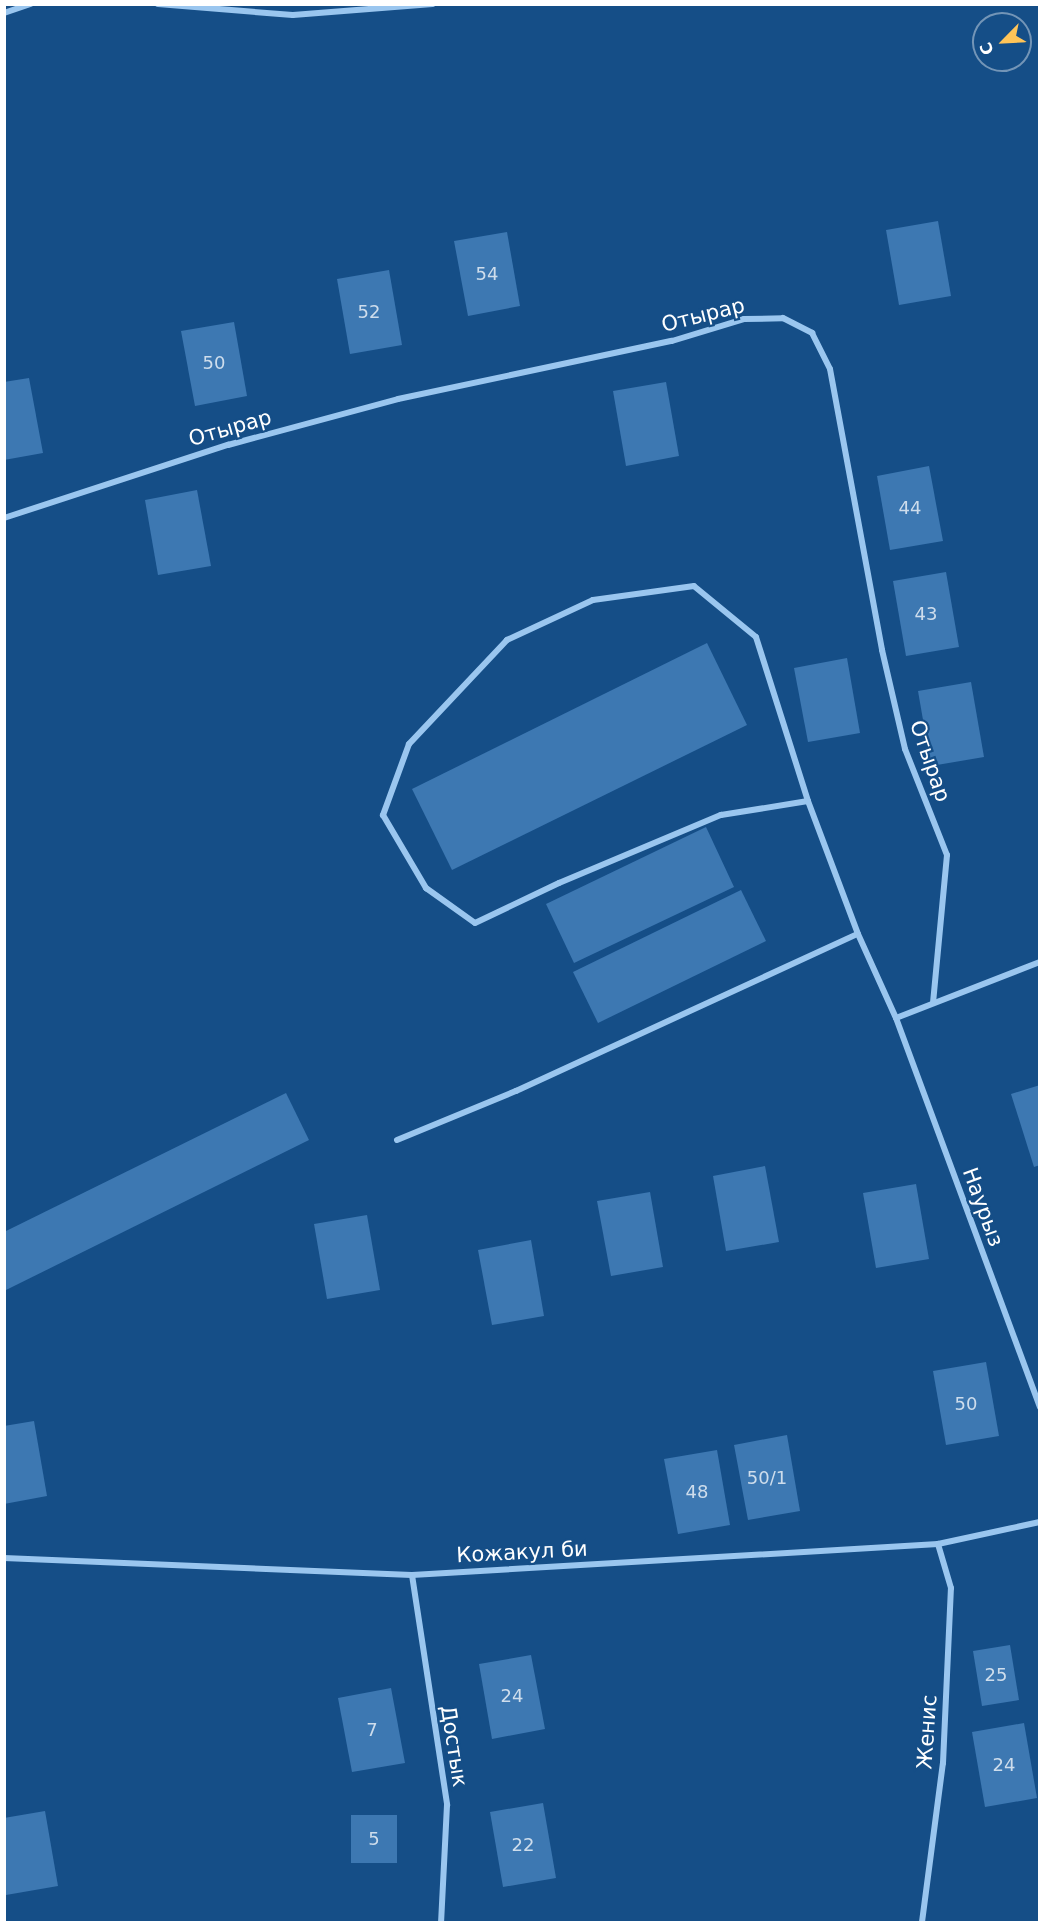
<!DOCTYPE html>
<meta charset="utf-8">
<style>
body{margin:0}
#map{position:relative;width:1044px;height:1927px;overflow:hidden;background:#154e87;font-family:"DejaVu Sans",sans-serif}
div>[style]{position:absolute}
.building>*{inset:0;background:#3d78b2}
.street>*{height:6px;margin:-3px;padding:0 3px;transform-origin:3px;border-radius:3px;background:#9ac6ef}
span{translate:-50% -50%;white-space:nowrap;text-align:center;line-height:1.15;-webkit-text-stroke:4.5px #154e87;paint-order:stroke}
.number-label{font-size:18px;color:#ceddec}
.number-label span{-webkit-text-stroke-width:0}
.street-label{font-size:21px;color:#fff}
.frame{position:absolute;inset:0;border:6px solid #fff;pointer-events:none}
.north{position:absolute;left:972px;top:12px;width:60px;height:60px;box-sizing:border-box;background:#154e87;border:2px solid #7395b7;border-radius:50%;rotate:246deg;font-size:16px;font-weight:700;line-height:24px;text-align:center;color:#fff}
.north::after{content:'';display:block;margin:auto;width:21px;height:27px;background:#ffc458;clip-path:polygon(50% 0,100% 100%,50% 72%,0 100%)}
</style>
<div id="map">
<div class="building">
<i style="clip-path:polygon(938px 221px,951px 296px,899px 305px,886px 230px)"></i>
<i style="clip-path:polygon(507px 232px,520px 306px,468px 316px,454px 241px)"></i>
<i style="clip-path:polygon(389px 270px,402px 345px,350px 354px,337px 279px)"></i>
<i style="clip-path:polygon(234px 322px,247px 396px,195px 406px,181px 331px)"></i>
<i style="clip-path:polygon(29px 378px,43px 453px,4px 460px,4px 382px)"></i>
<i style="clip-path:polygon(666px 382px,679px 456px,626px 466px,613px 391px)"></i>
<i style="clip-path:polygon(929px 466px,943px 541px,890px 550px,877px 476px)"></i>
<i style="clip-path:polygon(197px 490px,211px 566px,158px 575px,145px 500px)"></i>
<i style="clip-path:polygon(946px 572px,959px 647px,906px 656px,893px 581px)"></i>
<i style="clip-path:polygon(707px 643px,747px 725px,452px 870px,412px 789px)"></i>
<i style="clip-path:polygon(847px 658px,860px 733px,808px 742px,794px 668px)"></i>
<i style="clip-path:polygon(971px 682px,984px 757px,931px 766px,918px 691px)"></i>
<i style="clip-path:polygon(706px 827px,734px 887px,574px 963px,546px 904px)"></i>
<i style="clip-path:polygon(741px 890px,766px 941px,598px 1023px,573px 972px)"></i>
<i style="clip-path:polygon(1040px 1085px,1040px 1165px,1034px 1167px,1011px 1094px)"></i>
<i style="clip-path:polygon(286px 1093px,309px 1140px,4px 1291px,4px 1232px)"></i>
<i style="clip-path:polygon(765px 1166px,779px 1242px,726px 1251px,713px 1176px)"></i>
<i style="clip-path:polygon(916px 1184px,929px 1259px,876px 1268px,863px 1193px)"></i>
<i style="clip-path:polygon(650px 1192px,663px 1267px,611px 1276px,597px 1201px)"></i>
<i style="clip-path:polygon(367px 1215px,380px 1290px,327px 1299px,314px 1224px)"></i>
<i style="clip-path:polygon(531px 1240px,544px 1316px,492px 1325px,478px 1250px)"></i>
<i style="clip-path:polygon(986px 1362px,999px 1436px,946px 1445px,933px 1371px)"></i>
<i style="clip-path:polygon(34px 1421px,47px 1496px,4px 1504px,4px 1426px)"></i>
<i style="clip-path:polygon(787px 1435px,800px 1511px,748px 1520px,734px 1445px)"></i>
<i style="clip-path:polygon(717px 1450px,730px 1525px,678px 1534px,664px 1459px)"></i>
<i style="clip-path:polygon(1010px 1645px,1019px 1700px,982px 1706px,973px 1651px)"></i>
<i style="clip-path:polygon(531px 1655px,545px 1729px,492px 1739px,479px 1664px)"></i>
<i style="clip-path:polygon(391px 1688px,405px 1763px,352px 1772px,338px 1698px)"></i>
<i style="clip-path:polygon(1024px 1723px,1037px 1798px,985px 1807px,972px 1732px)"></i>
<i style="clip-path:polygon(543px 1803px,556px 1878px,503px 1887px,490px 1812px)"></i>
<i style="clip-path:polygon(45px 1811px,58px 1886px,6px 1895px,4px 1818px)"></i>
<i style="clip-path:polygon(351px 1815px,397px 1815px,397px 1863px,351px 1863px)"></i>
</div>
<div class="street">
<i style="left:158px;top:4px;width:135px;rotate:4.7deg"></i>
<i style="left:293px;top:15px;width:140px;rotate:-4.5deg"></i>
<i style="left:4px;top:13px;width:28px;rotate:-19deg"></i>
<i style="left:4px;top:518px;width:236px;rotate:-18.1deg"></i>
<i style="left:228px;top:445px;width:176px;rotate:-15.1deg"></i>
<i style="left:398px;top:399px;width:280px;rotate:-12deg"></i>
<i style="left:672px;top:341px;width:75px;rotate:-17deg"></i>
<i style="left:744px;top:319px;width:39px;rotate:-1deg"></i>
<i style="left:783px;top:318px;width:33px;rotate:27deg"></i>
<i style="left:812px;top:333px;width:40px;rotate:63.4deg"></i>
<i style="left:830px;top:369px;width:286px;rotate:79.5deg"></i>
<i style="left:882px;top:650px;width:102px;rotate:76.9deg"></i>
<i style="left:905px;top:749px;width:114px;rotate:68.4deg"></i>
<i style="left:947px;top:855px;width:148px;rotate:95.4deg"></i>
<i style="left:808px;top:801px;width:172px;rotate:-107.6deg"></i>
<i style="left:756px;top:637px;width:80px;rotate:-140.6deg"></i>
<i style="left:694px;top:586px;width:102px;rotate:172.1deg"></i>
<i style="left:593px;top:600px;width:95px;rotate:155.1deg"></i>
<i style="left:507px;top:640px;width:143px;rotate:133.3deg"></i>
<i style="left:409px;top:744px;width:76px;rotate:110.1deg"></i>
<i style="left:383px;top:815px;width:85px;rotate:59.5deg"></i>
<i style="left:426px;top:888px;width:60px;rotate:35.5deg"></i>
<i style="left:475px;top:923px;width:93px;rotate:-25.5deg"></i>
<i style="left:559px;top:883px;width:176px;rotate:-22.8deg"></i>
<i style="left:721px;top:815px;width:88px;rotate:-9.1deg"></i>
<i style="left:808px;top:801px;width:142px;rotate:69.4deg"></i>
<i style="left:896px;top:1018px;width:155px;rotate:-21.3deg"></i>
<i style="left:397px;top:1140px;width:129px;rotate:-22.4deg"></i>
<i style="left:516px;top:1091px;width:376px;rotate:-24.7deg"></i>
<i style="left:858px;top:934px;width:92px;rotate:65.7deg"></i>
<i style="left:896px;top:1018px;width:415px;rotate:69.7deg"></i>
<i style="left:4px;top:1558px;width:408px;rotate:2.4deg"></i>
<i style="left:412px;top:1575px;width:527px;rotate:-3.37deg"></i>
<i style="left:938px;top:1544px;width:104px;rotate:-12.2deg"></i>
<i style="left:412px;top:1575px;width:233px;rotate:81.3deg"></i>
<i style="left:447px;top:1805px;width:117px;rotate:92.9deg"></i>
<i style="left:922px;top:1922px;width:160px;rotate:-82.5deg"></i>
<i style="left:943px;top:1763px;width:175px;rotate:-87.4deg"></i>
<i style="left:951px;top:1588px;width:46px;rotate:-106.5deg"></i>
</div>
<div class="number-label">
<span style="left:487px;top:274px">54</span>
<span style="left:369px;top:312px">52</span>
<span style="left:214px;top:363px">50</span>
<span style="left:910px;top:508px">44</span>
<span style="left:926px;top:614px">43</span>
<span style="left:966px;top:1404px">50</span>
<span style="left:767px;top:1478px">50/1</span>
<span style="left:697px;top:1492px">48</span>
<span style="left:996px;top:1675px">25</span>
<span style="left:512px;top:1696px">24</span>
<span style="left:372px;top:1730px">7</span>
<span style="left:1004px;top:1765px">24</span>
<span style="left:374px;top:1839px">5</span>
<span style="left:523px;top:1845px">22</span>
</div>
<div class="street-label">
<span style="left:703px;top:315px;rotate:-14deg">Отырар</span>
<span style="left:230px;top:428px;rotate:-16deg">Отырар</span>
<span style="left:930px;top:761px;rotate:71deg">Отырар</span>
<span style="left:983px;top:1207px;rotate:70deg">Наурыз</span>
<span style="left:522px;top:1552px;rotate:-3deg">Кожакул би</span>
<span style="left:927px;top:1732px;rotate:-86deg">Женис</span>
<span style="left:454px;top:1746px;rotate:81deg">Достык</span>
</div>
<div class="frame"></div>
<div class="north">С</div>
</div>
